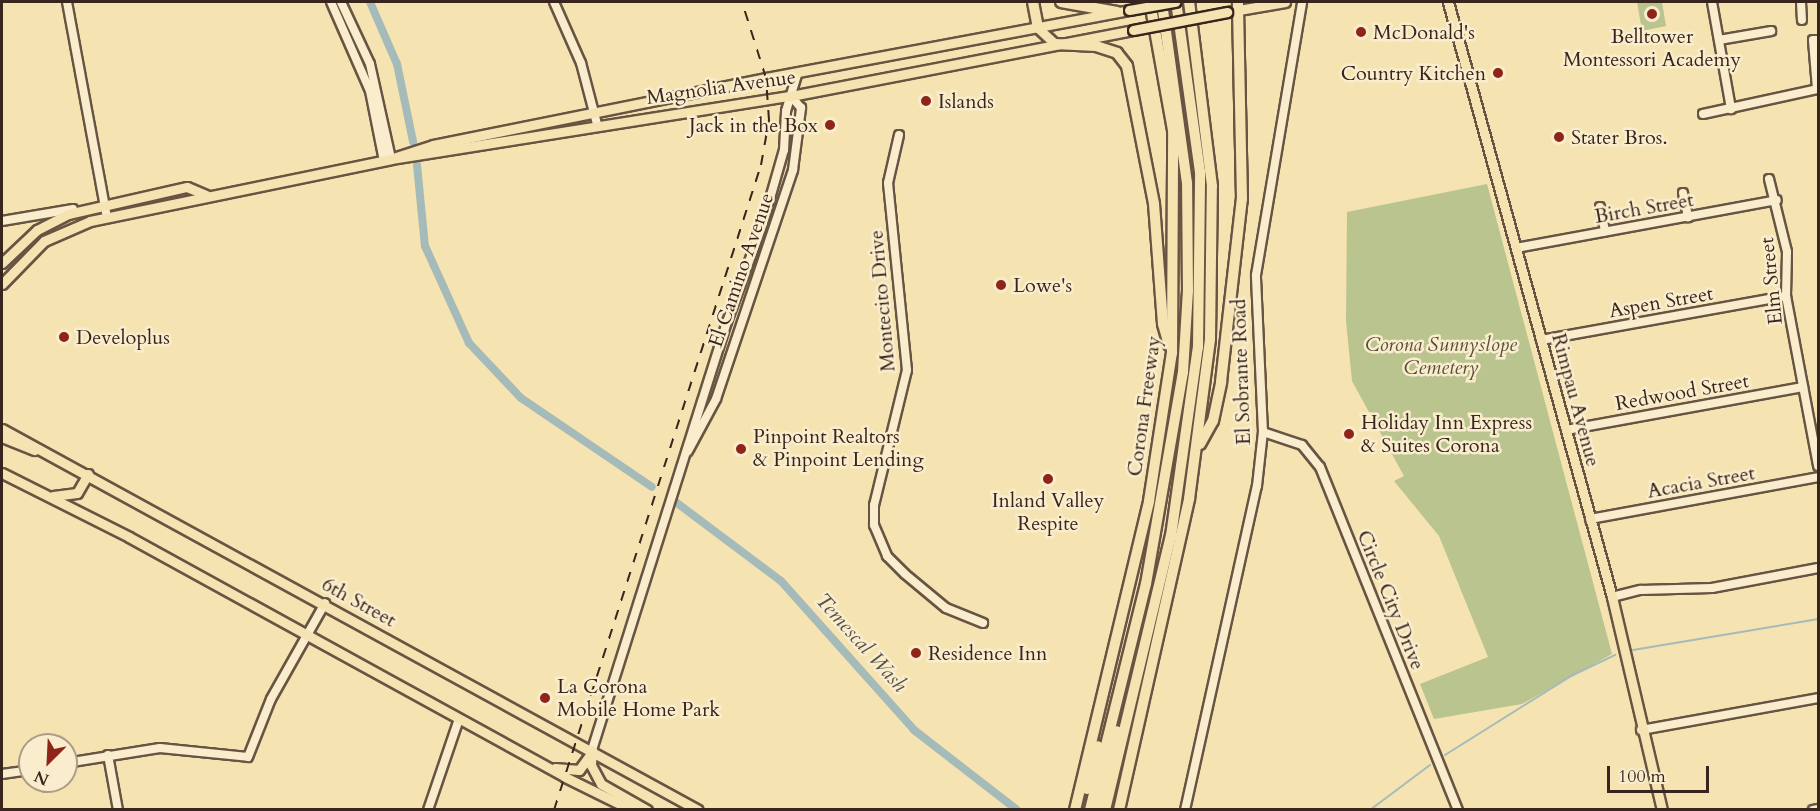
<!DOCTYPE html>
<style>
body{margin:0}
#map{position:relative;width:1820px;height:811px;overflow:hidden;background:#f6e3b2;font-family:Cardo,serif}
div>[style]{position:absolute}
.green>*{inset:0;background:#b9c48f}
.stream>*{height:2px;margin:-1px;padding:0 1px;transform-origin:1px;border-radius:1px;background:#a4bbb9}
.canal>*{height:8px;margin:-4px;padding:0 4px;transform-origin:4px;border-radius:4px;background:#a4bbb9}
.roads{filter:drop-shadow(2px 0 #685442) drop-shadow(-2px 0 #685442) drop-shadow(0 2px #685442) drop-shadow(0 -2px #685442)}
.minor>*{height:8px;margin:-4px;padding:0 4px;transform-origin:4px;border-radius:4px;background:#f9edcd}
.major>*{height:9px;margin:-4.5px;padding:0 4.5px;transform-origin:4.5px;border-radius:4.5px;background:#f6e3b2}
.highway>*{height:10px;margin:-5px;padding:0 5px;transform-origin:5px;border-radius:5px;background:#f6e3b2}
.rail>*{height:2px;margin-top:-1px;transform-origin:0;background:repeating-linear-gradient(90deg,#38251d 0 10px,transparent 0 20px)}
.bridges{filter:drop-shadow(2px 0 #38251d) drop-shadow(-2px 0 #38251d) drop-shadow(0 2px #38251d) drop-shadow(0 -2px #38251d)}
.major-bridge>*{height:9px;margin:-4.5px;padding:0 4.5px;transform-origin:4.5px;border-radius:4.5px;background:#f6e3b2}
.dots>*{width:16px;height:16px;translate:-50% -50%;box-sizing:border-box;border:3px solid #f9edcd;border-radius:50%}
span{translate:-50% -50%;white-space:nowrap;text-align:center;line-height:1.15;-webkit-text-stroke:5px #f9edcd;paint-order:stroke}
.poi-label{font-size:20px;color:#38251d}
.left{translate:0 -50%;text-align:left}
.right{translate:-100% -50%;text-align:right}
.street-label{font-size:20px;color:#38251d}
.park-label{font-size:20px;color:#584d3a;font-style:italic}
.water-label{font-size:21px;color:#58524c;font-style:italic}
.frame{position:absolute;inset:0;border:3px solid #38251d;pointer-events:none}
.north{position:absolute;left:18px;top:733px;width:60px;height:60px;box-sizing:border-box;background:#f9edcd;border:2px solid #ac9d87;border-radius:50%;rotate:204deg;font-size:16px;font-weight:700;line-height:24px;text-align:center;color:#38251d}
.north::after{content:'';display:block;margin:auto;width:21px;height:27px;background:#8f2418;clip-path:polygon(50% 0,100% 100%,50% 72%,0 100%)}
.scale{position:absolute;left:1607px;top:766px;width:102px;height:27px;box-sizing:border-box;border:3px solid #38251d;border-top:0;padding-left:8px;font-size:18px;line-height:21px;white-space:nowrap;color:#38251d;-webkit-text-stroke:4px #f9edcd;paint-order:stroke}
</style>
<div id="map">
<div class="green">
<i style="clip-path:polygon(1637px 2px,1662px 2px,1666px 26px,1642px 31px)"></i>
<i style="clip-path:polygon(1487px 184px,1612px 654px,1522px 704px,1434px 719px,1420px 684px,1488px 657px,1439px 536px,1394px 481px,1404px 476px,1352px 381px,1346px 321px,1347px 212px)"></i>
</div>
<div class="stream">
<i style="left:1633px;top:650px;width:188px;rotate:-9.5deg"></i>
<i style="left:1445px;top:755px;width:149px;rotate:-32.1deg"></i>
<i style="left:1571px;top:676px;width:49px;rotate:-25.5deg"></i>
<i style="left:1370px;top:810px;width:75px;rotate:-36.9deg"></i>
</div>
<div class="canal">
<i style="left:370px;top:2px;width:68px;rotate:66.5deg"></i>
<i style="left:397px;top:64px;width:79px;rotate:78.3deg"></i>
<i style="left:417px;top:165px;width:81px;rotate:84.4deg"></i>
<i style="left:425px;top:246px;width:107px;rotate:65.6deg"></i>
<i style="left:469px;top:343px;width:76px;rotate:46.6deg"></i>
<i style="left:521px;top:398px;width:158px;rotate:34.2deg"></i>
<i style="left:677px;top:503px;width:130px;rotate:36.9deg"></i>
<i style="left:781px;top:581px;width:200px;rotate:48.2deg"></i>
<i style="left:914px;top:730px;width:130px;rotate:37.8deg"></i>
</div>
<div class="roads">
<div class="minor">
<i style="left:67px;top:2px;width:219px;rotate:79.5deg"></i>
<i style="left:331px;top:2px;width:97px;rotate:66.3deg"></i>
<i style="left:370px;top:91px;width:71px;rotate:78.7deg"></i>
<i style="left:341px;top:2px;width:68px;rotate:64.9deg"></i>
<i style="left:370px;top:64px;width:97px;rotate:77.5deg"></i>
<i style="left:554px;top:2px;width:67px;rotate:66.1deg"></i>
<i style="left:581px;top:63px;width:63px;rotate:75.3deg"></i>
<i style="left:1712px;top:2px;width:109px;rotate:79.9deg"></i>
<i style="left:1801px;top:2px;width:18px;rotate:87deg"></i>
<i style="left:1719px;top:40px;width:53px;rotate:-9.8deg"></i>
<i style="left:1817px;top:89px;width:49px;rotate:-94.7deg"></i>
<i style="left:1813px;top:40px;width:5px"></i>
<i style="left:1703px;top:114px;width:118px;rotate:-12.3deg"></i>
<i style="left:899px;top:135px;width:49px;rotate:102.9deg"></i>
<i style="left:888px;top:183px;width:188px;rotate:84.2deg"></i>
<i style="left:907px;top:370px;width:139px;rotate:103.7deg"></i>
<i style="left:874px;top:505px;width:20px;rotate:90deg"></i>
<i style="left:874px;top:525px;width:34px;rotate:67deg"></i>
<i style="left:887px;top:556px;width:25px;rotate:45deg"></i>
<i style="left:905px;top:574px;width:53px;rotate:39.7deg"></i>
<i style="left:946px;top:608px;width:40px;rotate:22deg"></i>
<i style="left:1769px;top:179px;width:75px;rotate:76.1deg"></i>
<i style="left:1787px;top:252px;width:44px;rotate:91.3deg"></i>
<i style="left:1786px;top:296px;width:173px;rotate:79.3deg"></i>
<i style="left:1683px;top:193px;width:25px;rotate:78deg"></i>
<i style="left:1600px;top:207px;width:25px;rotate:78deg"></i>
<i style="left:2px;top:221px;width:72px;rotate:-9.6deg"></i>
<i style="left:1516px;top:248px;width:265px;rotate:-10.4deg"></i>
<i style="left:1541px;top:340px;width:249px;rotate:-10.2deg"></i>
<i style="left:1566px;top:430px;width:241px;rotate:-10.3deg"></i>
<i style="left:1263px;top:432px;width:41px;rotate:18.4deg"></i>
<i style="left:1302px;top:445px;width:28px;rotate:51deg"></i>
<i style="left:1320px;top:467px;width:370px;rotate:68.1deg"></i>
<i style="left:688px;top:451px;width:59px;rotate:-61.7deg"></i>
<i style="left:716px;top:399px;width:242px;rotate:-71.4deg"></i>
<i style="left:793px;top:170px;width:63px;rotate:-82.6deg"></i>
<i style="left:801px;top:108px;width:16px;rotate:-130deg"></i>
<i style="left:1590px;top:519px;width:232px;rotate:-10.4deg"></i>
<i style="left:1612px;top:597px;width:30px;rotate:-14deg"></i>
<i style="left:1641px;top:590px;width:71px;rotate:-1.6deg"></i>
<i style="left:1712px;top:588px;width:108px;rotate:-10.7deg"></i>
<i style="left:1641px;top:730px;width:180px;rotate:-10.2deg"></i>
<i style="left:592px;top:750px;width:449px;rotate:-72.5deg"></i>
<i style="left:727px;top:322px;width:105px;rotate:-70deg"></i>
<i style="left:763px;top:223px;width:76px;rotate:-74deg"></i>
<i style="left:784px;top:150px;width:39px;rotate:-87deg"></i>
<i style="left:786px;top:111px;width:39px;rotate:-73deg"></i>
<i style="left:108px;top:755px;width:56px;rotate:79.7deg"></i>
<i style="left:66px;top:763px;width:95px;rotate:-9.1deg"></i>
<i style="left:160px;top:748px;width:88px;rotate:5.8deg"></i>
<i style="left:248px;top:757px;width:62px;rotate:-68.4deg"></i>
<i style="left:271px;top:699px;width:110px;rotate:-60.6deg"></i>
<i style="left:2px;top:774px;width:28px;rotate:-8deg"></i>
<i style="left:428px;top:810px;width:96px;rotate:-71.2deg"></i>
<i style="left:1185px;top:810px;width:332px;rotate:-77.5deg"></i>
<i style="left:1257px;top:486px;width:54px;rotate:-83.7deg"></i>
<i style="left:1263px;top:432px;width:157px;rotate:-92.6deg"></i>
<i style="left:1256px;top:275px;width:277px;rotate:-80.4deg"></i>
<i style="left:1813px;top:810px;width:5px;rotate:-11deg"></i>
</div>
<div class="major">
<i style="left:1448px;top:2px;width:617px;rotate:74.59deg"></i>
<i style="left:1612px;top:597px;width:219px;rotate:76.8deg"></i>
<i style="left:1227px;top:12px;width:59px;rotate:-9.8deg"></i>
<i style="left:1038px;top:28px;width:23px;rotate:43deg"></i>
<i style="left:396px;top:157px;width:39px;rotate:-18deg"></i>
<i style="left:433px;top:145px;width:340px;rotate:-11.4deg"></i>
<i style="left:766px;top:78px;width:369px;rotate:-10.6deg"></i>
<i style="left:2px;top:263px;width:48px;rotate:-43.3deg"></i>
<i style="left:37px;top:230px;width:35px;rotate:-27deg"></i>
<i style="left:68px;top:214px;width:122px;rotate:-12.8deg"></i>
<i style="left:187px;top:187px;width:21px;rotate:23deg"></i>
<i style="left:2px;top:284px;width:60px;rotate:-45.7deg"></i>
<i style="left:44px;top:241px;width:50px;rotate:-23.5deg"></i>
<i style="left:90px;top:221px;width:307px;rotate:-11.6deg"></i>
<i style="left:391px;top:159px;width:405px;rotate:-9deg"></i>
<i style="left:791px;top:96px;width:348px;rotate:-10.9deg"></i>
<i style="left:2px;top:429px;width:793px;rotate:28.7deg"></i>
<i style="left:2px;top:437px;width:35px;rotate:22deg"></i>
<i style="left:2px;top:473px;width:142px;rotate:26.7deg"></i>
<i style="left:129px;top:537px;width:498px;rotate:28.8deg"></i>
<i style="left:565px;top:777px;width:75px;rotate:26.2deg"></i>
<i style="left:53px;top:496px;width:24px;rotate:-7deg"></i>
<i style="left:77px;top:493px;width:22px;rotate:-60deg"></i>
<i style="left:592px;top:750px;width:15px;rotate:94deg"></i>
<i style="left:591px;top:765px;width:21px;rotate:62deg"></i>
<i style="left:601px;top:784px;width:53px;rotate:29.5deg"></i>
<i style="left:555px;top:768px;width:24px;rotate:5deg"></i>
<i style="left:579px;top:770px;width:19px;rotate:-54deg"></i>
</div>
<div class="highway">
<i style="left:1033px;top:2px;width:26px;rotate:79deg"></i>
<i style="left:1061px;top:2px;width:57px;rotate:10.1deg"></i>
<i style="left:1055px;top:44px;width:41px;rotate:2.8deg"></i>
<i style="left:1096px;top:46px;width:22px;rotate:18deg"></i>
<i style="left:1117px;top:53px;width:16px;rotate:52deg"></i>
<i style="left:1127px;top:66px;width:141px;rotate:78.9deg"></i>
<i style="left:1154px;top:204px;width:120px;rotate:85.7deg"></i>
<i style="left:1163px;top:324px;width:22px;rotate:74deg"></i>
<i style="left:1200px;top:444px;width:26px;rotate:-61deg"></i>
<i style="left:1213px;top:421px;width:40px;rotate:-78deg"></i>
<i style="left:1221px;top:382px;width:184px;rotate:-83.5deg"></i>
<i style="left:1242px;top:199px;width:197px;rotate:-91.2deg"></i>
<i style="left:1087px;top:789px;width:44px;rotate:-75.7deg"></i>
<i style="left:1075px;top:810px;width:318px;rotate:-76.5deg"></i>
<i style="left:1149px;top:501px;width:150px;rotate:-81.2deg"></i>
<i style="left:1172px;top:353px;width:223px;rotate:-89.7deg"></i>
<i style="left:1173px;top:130px;width:130px;rotate:-100.2deg"></i>
<i style="left:1090px;top:810px;width:233px;rotate:-76.1deg"></i>
<i style="left:1146px;top:584px;width:215px;rotate:-80.1deg"></i>
<i style="left:1183px;top:372px;width:81px;rotate:-86.5deg"></i>
<i style="left:1188px;top:291px;width:108px;rotate:-90.5deg"></i>
<i style="left:1187px;top:183px;width:183px;rotate:-97.9deg"></i>
<i style="left:1098px;top:810px;width:81px;rotate:-76.5deg"></i>
<i style="left:1105px;top:810px;width:282px;rotate:-76.5deg"></i>
<i style="left:1171px;top:536px;width:191px;rotate:-81.9deg"></i>
<i style="left:1198px;top:347px;width:175px;rotate:-89.3deg"></i>
<i style="left:1200px;top:172px;width:172px;rotate:-98deg"></i>
<i style="left:1119px;top:810px;width:319px;rotate:-77.3deg"></i>
<i style="left:1189px;top:499px;width:161px;rotate:-82.5deg"></i>
<i style="left:1210px;top:339px;width:153px;rotate:-89.3deg"></i>
<i style="left:1212px;top:186px;width:185px;rotate:-97.1deg"></i>
</div>
</div>
<div class="rail">
<i style="left:554px;top:810px;width:677px;rotate:-72.21deg"></i>
<i style="left:761px;top:165px;width:46px;rotate:-79.9deg"></i>
<i style="left:769px;top:120px;width:42px;rotate:-94.1deg"></i>
<i style="left:766px;top:78px;width:80px;rotate:-107.5deg"></i>
</div>
<div class="bridges">
<div class="major-bridge">
<i style="left:1129px;top:10px;width:47px;rotate:-9.9deg"></i>
<i style="left:1133px;top:30px;width:96px;rotate:-10.8deg"></i>
</div>
</div>
<div class="dots">
<i style="left:1652px;top:14px;background:#8f2418"></i>
<i style="left:1361px;top:32px;background:#8f2418"></i>
<i style="left:1498px;top:73px;background:#8f2418"></i>
<i style="left:926px;top:101px;background:#8f2418"></i>
<i style="left:830px;top:125px;background:#8f2418"></i>
<i style="left:1559px;top:137px;background:#8f2418"></i>
<i style="left:1001px;top:285px;background:#8f2418"></i>
<i style="left:64px;top:337px;background:#8f2418"></i>
<i style="left:1349px;top:434px;background:#8f2418"></i>
<i style="left:741px;top:449px;background:#8f2418"></i>
<i style="left:1048px;top:479px;background:#8f2418"></i>
<i style="left:916px;top:653px;background:#8f2418"></i>
<i style="left:545px;top:698px;background:#8f2418"></i>
</div>
<div class="poi-label">
<span class="left" style="left:1373px;top:32px">McDonald's</span>
<span style="left:1652px;top:48px">Belltower<br>Montessori Academy</span>
<span class="right" style="left:1486px;top:73px">Country Kitchen</span>
<span class="left" style="left:938px;top:101px">Islands</span>
<span class="right" style="left:818px;top:125px">Jack in the Box</span>
<span class="left" style="left:1571px;top:137px">Stater Bros.</span>
<span class="left" style="left:1013px;top:285px">Lowe's</span>
<span class="left" style="left:76px;top:337px">Developlus</span>
<span class="left" style="left:1361px;top:434px">Holiday Inn Express<br>&amp; Suites Corona</span>
<span class="left" style="left:753px;top:448px">Pinpoint Realtors<br>&amp; Pinpoint Lending</span>
<span style="left:1048px;top:512px">Inland Valley<br>Respite</span>
<span class="left" style="left:928px;top:653px">Residence Inn</span>
<span class="left" style="left:557px;top:698px">La Corona<br>Mobile Home Park</span>
</div>
<div class="street-label">
<span style="left:721px;top:87px;rotate:-8deg">Magnolia Avenue</span>
<span style="left:1644px;top:208px;rotate:-10deg">Birch Street</span>
<span style="left:741px;top:270px;rotate:-71deg">El Camino Avenue</span>
<span style="left:1771px;top:281px;rotate:-96deg">Elm Street</span>
<span style="left:882px;top:301px;rotate:-95deg">Montecito Drive</span>
<span style="left:1661px;top:302px;rotate:-10deg">Aspen Street</span>
<span style="left:1241px;top:372px;rotate:-92deg">El Sobrante Road</span>
<span style="left:1682px;top:392px;rotate:-10deg">Redwood Street</span>
<span style="left:1576px;top:400px;rotate:75deg">Rimpau Avenue</span>
<span style="left:1144px;top:406px;rotate:-82deg">Corona Freeway</span>
<span style="left:1701px;top:482px;rotate:-10deg">Acacia Street</span>
<span style="left:1391px;top:600px;rotate:68deg">Circle City Drive</span>
<span style="left:359px;top:602px;rotate:29deg">6th Street</span>
</div>
<div class="park-label">
<span style="left:1441px;top:356px">Corona Sunnyslope<br>Cemetery</span>
</div>
<div class="water-label">
<span style="left:861px;top:643px;rotate:48deg">Temescal Wash</span>
</div>
<div class="frame"></div>
<div class="north">N</div>
<div class="scale">100 m</div>
</div>
